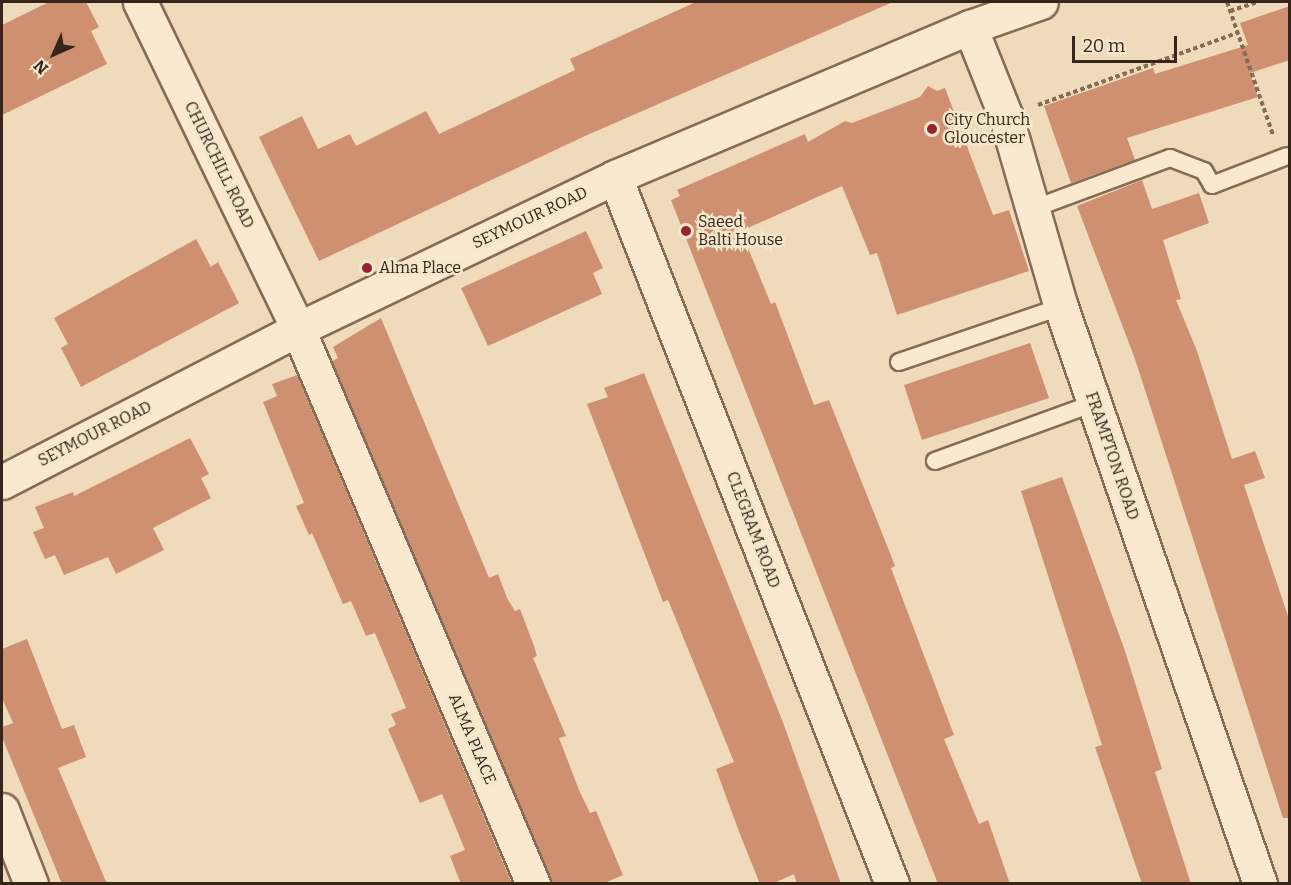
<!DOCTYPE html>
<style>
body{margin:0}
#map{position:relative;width:1291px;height:885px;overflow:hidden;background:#efdbbc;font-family:Bitter,serif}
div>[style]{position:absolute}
.building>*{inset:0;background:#ce9070}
.path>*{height:4px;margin-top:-2px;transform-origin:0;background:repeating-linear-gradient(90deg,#866b55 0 4.5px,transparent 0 7.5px)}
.roads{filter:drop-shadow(2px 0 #866b55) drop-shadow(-2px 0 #866b55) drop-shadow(0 2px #866b55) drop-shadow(0 -2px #866b55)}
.lane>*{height:16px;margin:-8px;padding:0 8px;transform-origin:8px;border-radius:8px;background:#fae9cf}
.street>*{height:33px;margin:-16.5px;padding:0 16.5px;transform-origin:16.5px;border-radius:16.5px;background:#fae9cf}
.dots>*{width:16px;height:16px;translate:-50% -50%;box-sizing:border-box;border:3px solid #f6e6cb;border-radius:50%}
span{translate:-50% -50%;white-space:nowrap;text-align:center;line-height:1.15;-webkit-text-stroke:5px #f6e6cb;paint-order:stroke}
.poi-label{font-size:16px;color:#35251b}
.left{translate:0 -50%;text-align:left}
.street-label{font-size:16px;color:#35251b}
.frame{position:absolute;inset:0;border:3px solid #35251b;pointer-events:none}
.north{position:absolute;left:24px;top:24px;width:60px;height:60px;-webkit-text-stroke:4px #f6e6cb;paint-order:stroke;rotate:225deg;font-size:16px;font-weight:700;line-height:24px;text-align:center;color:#35251b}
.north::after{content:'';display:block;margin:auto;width:21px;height:27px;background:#35251b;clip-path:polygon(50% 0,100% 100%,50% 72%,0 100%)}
.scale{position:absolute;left:1072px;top:36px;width:105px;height:27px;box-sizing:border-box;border:3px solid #35251b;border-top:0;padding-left:8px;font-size:18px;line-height:21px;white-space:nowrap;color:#35251b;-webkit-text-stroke:4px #f6e6cb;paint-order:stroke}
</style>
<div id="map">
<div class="building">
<i style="clip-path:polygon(49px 2px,86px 2px,99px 27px,91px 31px,107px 64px,2px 115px,2px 25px)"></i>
<i style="clip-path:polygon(696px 2px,893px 2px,585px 136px,319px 261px,259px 137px,302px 116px,318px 149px,350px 134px,356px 146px,426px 111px,439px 134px,575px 70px,570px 59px)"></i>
<i style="clip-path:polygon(1290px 6px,1290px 60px,1250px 73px,1258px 97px,1127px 138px,1135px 160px,1071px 183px,1044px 106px,1153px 68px,1155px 74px,1248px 45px,1240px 23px)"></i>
<i style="clip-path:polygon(928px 86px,937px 91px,945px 88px,993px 215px,1009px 210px,1029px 271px,897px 315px,877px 253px,870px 255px,842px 186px,741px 231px,771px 304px,775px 302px,814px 405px,829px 400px,888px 548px,895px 566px,891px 568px,954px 735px,944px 739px,979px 824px,988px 820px,1010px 884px,938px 884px,671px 200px,680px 196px,677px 190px,805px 134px,808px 142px,845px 121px,852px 123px,920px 97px)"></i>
<i style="clip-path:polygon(1142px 180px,1152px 209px,1199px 193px,1209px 223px,1163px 240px,1181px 299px,1176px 300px,1197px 351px,1232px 459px,1255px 451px,1265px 478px,1244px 485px,1290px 622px,1290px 818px,1283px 818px,1135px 359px,1077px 206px)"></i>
<i style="clip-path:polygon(586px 231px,603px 268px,593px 273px,602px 294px,488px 346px,461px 288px)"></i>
<i style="clip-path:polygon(196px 239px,211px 267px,218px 262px,239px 303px,81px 387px,61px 348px,68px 344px,54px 318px)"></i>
<i style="clip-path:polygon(381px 318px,489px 578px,498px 574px,507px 598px,515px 611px,520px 609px,534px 646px,537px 656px,533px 658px,566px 736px,559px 738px,579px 790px,590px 813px,596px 811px,623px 875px,602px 884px,551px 884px,332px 361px,338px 358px,333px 347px)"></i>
<i style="clip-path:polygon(1030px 343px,1049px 398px,922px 440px,904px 385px)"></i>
<i style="clip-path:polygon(644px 373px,784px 725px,841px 884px,797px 884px,794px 874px,772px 884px,760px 884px,741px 837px,716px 769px,734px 762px,668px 600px,663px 602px,587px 404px,608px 397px,604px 388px)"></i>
<i style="clip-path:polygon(297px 375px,512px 884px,461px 884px,450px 856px,465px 850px,442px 794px,420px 803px,388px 729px,396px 725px,391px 714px,406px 708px,375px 633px,366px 636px,351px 601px,343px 604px,312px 533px,309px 535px,296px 506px,304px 503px,263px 402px,277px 396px,272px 384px)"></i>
<i style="clip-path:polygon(190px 438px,209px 474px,201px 478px,211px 498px,153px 528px,164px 550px,116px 574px,108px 557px,64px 575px,55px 555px,45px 559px,33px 532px,44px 528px,35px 507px,73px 492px,74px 496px)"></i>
<i style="clip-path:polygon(1062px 477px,1125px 651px,1162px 769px,1155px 772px,1191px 884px,1142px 884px,1095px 747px,1102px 745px,1021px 491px)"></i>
<i style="clip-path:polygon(27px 639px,62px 729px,74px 725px,86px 757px,58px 768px,107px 884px,62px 884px,2px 737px,2px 727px,13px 723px,2px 698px,2px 649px)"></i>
</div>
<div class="path">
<i style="left:1227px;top:2px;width:141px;rotate:70.9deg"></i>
<i style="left:1230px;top:11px;width:28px;rotate:-18deg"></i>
<i style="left:1038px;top:105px;width:212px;rotate:-19.9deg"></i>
</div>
<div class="roads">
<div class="lane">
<i style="left:1035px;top:208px;width:144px;rotate:-20.3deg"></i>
<i style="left:1170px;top:158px;width:36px;rotate:21deg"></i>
<i style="left:1204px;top:171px;width:16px;rotate:60deg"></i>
<i style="left:1212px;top:185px;width:80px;rotate:-21.1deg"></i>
<i style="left:899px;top:362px;width:171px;rotate:-18.8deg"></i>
<i style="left:935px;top:461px;width:169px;rotate:-20deg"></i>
</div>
<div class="street">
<i style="left:140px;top:2px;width:363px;rotate:64.2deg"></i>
<i style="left:298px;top:329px;width:603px;rotate:67.05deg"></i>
<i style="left:970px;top:27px;width:97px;rotate:68.2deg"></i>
<i style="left:1006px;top:117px;width:198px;rotate:73.9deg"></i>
<i style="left:1061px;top:307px;width:610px;rotate:70.97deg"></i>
<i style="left:615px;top:177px;width:759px;rotate:68.6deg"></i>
<i style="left:2px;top:482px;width:333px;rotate:-27.3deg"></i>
<i style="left:298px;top:329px;width:352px;rotate:-25.6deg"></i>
<i style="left:615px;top:177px;width:385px;rotate:-22.9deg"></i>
<i style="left:970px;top:27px;width:75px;rotate:-19.4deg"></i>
<i style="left:2px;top:810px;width:79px;rotate:68.6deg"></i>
</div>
</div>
<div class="dots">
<i style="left:932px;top:129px;background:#97232e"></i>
<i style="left:686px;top:231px;background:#97232e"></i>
<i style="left:367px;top:268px;background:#97232e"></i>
</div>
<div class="poi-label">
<span class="left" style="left:944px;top:129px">City Church<br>Gloucester</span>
<span class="left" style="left:698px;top:231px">Saeed<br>Balti House</span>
<span class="left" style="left:379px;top:268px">Alma Place</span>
</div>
<div class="street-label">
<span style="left:219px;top:165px;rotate:64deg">CHURCHILL ROAD</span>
<span style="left:530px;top:218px;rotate:-25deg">SEYMOUR ROAD</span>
<span style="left:95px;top:434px;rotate:-27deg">SEYMOUR ROAD</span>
<span style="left:1112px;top:456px;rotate:71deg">FRAMPTON ROAD</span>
<span style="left:753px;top:530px;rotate:69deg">CLEGRAM ROAD</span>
<span style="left:472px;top:739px;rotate:67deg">ALMA PLACE</span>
</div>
<div class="frame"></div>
<div class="north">N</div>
<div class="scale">20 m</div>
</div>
